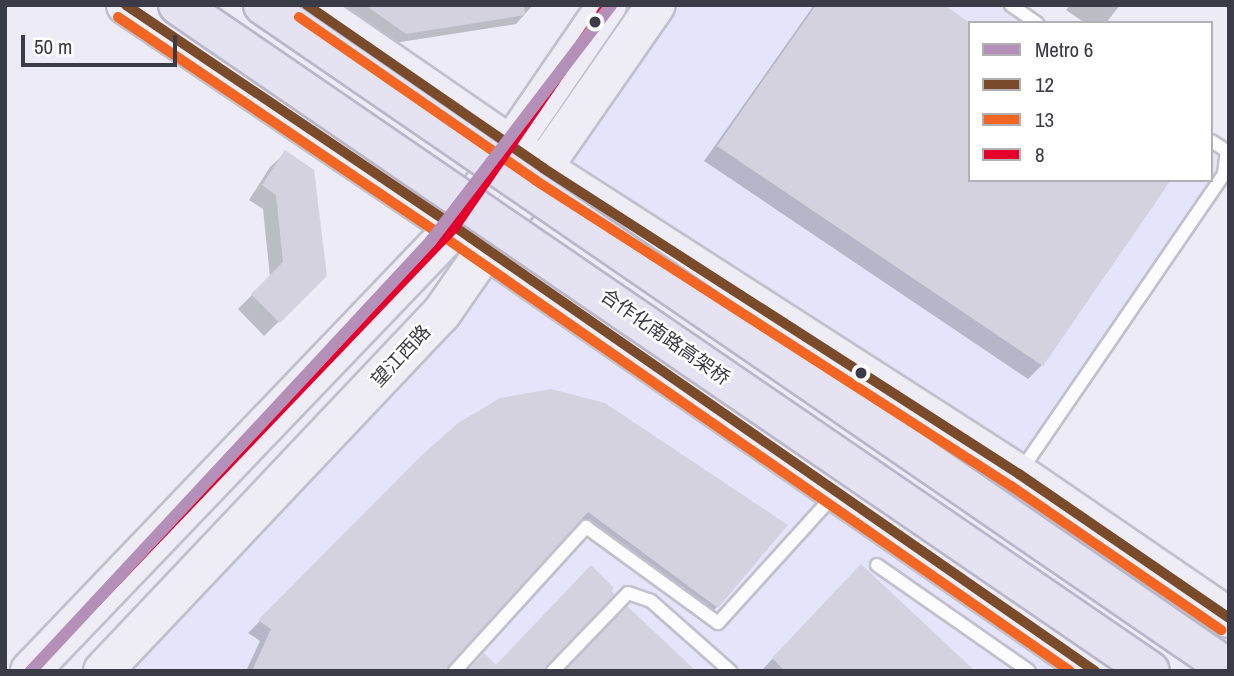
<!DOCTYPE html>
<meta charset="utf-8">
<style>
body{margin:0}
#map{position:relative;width:1234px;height:676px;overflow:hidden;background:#ecebf6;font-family:"Archivo Narrow","Noto Sans SC",sans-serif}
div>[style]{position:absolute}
.built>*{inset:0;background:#e5e4fa}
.shadow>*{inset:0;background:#0003}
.building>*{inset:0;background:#d3d2de}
.roads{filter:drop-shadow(2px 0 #c1c0cb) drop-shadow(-2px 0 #c1c0cb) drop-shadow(0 2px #c1c0cb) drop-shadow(0 -2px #c1c0cb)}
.lane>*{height:12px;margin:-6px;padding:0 6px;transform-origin:6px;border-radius:6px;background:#fcfcfe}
.primary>*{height:38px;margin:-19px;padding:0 19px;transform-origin:19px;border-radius:19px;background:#eeedf5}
.bridges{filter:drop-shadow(2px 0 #b9b7c9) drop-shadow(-2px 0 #b9b7c9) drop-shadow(0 2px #b9b7c9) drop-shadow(0 -2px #b9b7c9)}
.highway-bridge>*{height:38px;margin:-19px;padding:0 19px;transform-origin:19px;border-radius:19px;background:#e5e3f1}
.bus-1>*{height:10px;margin:-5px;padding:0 5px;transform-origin:5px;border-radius:5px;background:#7a4b2a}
.bus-2>*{height:10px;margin:-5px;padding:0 5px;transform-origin:5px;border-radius:5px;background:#f26522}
.bus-3>*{height:10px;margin:-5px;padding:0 5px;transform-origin:5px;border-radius:5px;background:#e4002b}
.metro-1>*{height:12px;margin:-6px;padding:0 6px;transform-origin:6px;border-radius:6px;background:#b490b9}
.dots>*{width:19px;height:19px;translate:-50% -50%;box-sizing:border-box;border:4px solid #fff;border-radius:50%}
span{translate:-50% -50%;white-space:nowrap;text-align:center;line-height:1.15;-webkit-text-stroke:5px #fff;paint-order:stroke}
.street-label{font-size:19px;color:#3b3a47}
.frame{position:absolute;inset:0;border:7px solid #3b3a47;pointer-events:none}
.legend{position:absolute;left:968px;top:21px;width:245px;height:161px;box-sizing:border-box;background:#fff;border:2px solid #b1b0b5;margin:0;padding:9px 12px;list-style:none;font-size:21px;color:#3b3a47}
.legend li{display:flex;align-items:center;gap:14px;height:35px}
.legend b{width:35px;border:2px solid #b1b0b5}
.scale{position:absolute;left:21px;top:35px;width:156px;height:32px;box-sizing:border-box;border:4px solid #3b3a47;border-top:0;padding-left:9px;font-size:21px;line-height:24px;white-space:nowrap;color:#3b3a47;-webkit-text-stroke:5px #fff;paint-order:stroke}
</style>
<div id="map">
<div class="built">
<i style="clip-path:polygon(656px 5px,1011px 5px,1037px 23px,970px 23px,970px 180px,1211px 180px,1211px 141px,1227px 151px,1224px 174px,1019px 474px,543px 168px)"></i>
<i style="clip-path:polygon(486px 249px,1095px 671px,103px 671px)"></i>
</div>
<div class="shadow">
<i style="clip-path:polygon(338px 5px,533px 5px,516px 24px,394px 43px)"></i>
<i style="clip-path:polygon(814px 5px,941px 5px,970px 180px,1042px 365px,1028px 379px,704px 161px)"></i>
<i style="clip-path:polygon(1070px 5px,1120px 5px,1106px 23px,1085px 23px,1066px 10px)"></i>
<i style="clip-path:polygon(285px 153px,325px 276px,264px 336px,238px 309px,270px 277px,263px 209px,249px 200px,270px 167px)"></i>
<i style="clip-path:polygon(500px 400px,717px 607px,705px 619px,575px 523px,447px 664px,447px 671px,246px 671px,260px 641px,248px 633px,422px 457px)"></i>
<i style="clip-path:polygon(849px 578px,973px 671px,761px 671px)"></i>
</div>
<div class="building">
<i style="clip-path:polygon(365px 5px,524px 5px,525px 15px,406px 34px)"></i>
<i style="clip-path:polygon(816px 5px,944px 5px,970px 23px,970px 180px,1171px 180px,1043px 366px,717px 146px)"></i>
<i style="clip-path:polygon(285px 150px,314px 170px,327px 276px,280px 323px,251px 294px,283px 262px,276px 195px,262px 185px)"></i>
<i style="clip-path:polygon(551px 389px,605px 403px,788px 525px,718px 608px,588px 512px,446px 671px,252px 671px,271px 629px,258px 620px,421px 456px,458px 423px,500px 398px)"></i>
<i style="clip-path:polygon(861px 564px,879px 581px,975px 671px,785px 671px,772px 658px)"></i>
<i style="clip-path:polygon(591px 565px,614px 588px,611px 591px,615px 594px,544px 671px,467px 671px,484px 653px,496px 665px)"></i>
<i style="clip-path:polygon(627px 606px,696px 671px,565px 671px)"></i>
</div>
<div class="roads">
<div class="lane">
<i style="left:1011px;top:5px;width:32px;rotate:35deg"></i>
<i style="left:1020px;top:472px;width:361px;rotate:-55.6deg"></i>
<i style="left:1224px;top:174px;width:23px;rotate:-83deg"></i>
<i style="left:1227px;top:151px;width:19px;rotate:-148deg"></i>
<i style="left:877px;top:565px;width:185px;rotate:34.9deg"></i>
<i style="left:455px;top:671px;width:195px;rotate:-47.7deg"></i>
<i style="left:586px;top:527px;width:163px;rotate:36deg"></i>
<i style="left:718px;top:623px;width:173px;rotate:-47.8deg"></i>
<i style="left:553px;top:671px;width:108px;rotate:-46.1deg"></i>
<i style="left:628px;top:593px;width:24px;rotate:19deg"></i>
<i style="left:651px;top:601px;width:106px;rotate:41.5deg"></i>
</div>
<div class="primary">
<i style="left:126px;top:5px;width:397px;rotate:34deg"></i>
<i style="left:455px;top:227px;width:779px;rotate:34.75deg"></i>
<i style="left:307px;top:5px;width:287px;rotate:34.6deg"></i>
<i style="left:543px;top:168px;width:566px;rotate:32.74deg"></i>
<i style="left:1019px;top:474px;width:255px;rotate:34.4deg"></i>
<i style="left:30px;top:671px;width:615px;rotate:-46.25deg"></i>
<i style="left:455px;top:227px;width:269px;rotate:-55.6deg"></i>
<i style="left:103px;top:671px;width:492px;rotate:-46.6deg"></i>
<i style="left:441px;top:314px;width:376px;rotate:-55.2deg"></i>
</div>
</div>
<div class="bridges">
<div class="highway-bridge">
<i style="left:178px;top:5px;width:1178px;rotate:34.42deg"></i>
<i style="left:263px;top:5px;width:1172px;rotate:34.5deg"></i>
</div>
</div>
<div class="bus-1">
<i style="left:126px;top:5px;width:397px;rotate:34deg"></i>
<i style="left:455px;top:227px;width:779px;rotate:34.75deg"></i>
<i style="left:307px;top:5px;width:287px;rotate:34.6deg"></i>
<i style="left:543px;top:168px;width:566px;rotate:32.74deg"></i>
<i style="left:1019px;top:474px;width:255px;rotate:34.4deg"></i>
</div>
<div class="bus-2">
<i style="left:118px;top:17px;width:397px;rotate:34deg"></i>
<i style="left:447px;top:239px;width:758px;rotate:34.74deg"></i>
<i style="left:299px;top:17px;width:287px;rotate:34.6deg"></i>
<i style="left:535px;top:180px;width:566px;rotate:32.74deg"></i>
<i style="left:1011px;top:486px;width:255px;rotate:34.4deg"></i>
</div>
<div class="bus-3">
<i style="left:30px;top:671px;width:615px;rotate:-46.25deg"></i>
<i style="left:455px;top:227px;width:269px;rotate:-55.6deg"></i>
</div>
<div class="metro-1">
<i style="left:31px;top:671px;width:586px;rotate:-47.08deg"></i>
<i style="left:430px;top:242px;width:298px;rotate:-52.6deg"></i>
</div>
<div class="dots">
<i style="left:595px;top:22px;background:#3b3a47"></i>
<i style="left:861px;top:373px;background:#3b3a47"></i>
</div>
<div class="street-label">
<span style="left:665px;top:337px;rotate:35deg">合作化南路高架桥</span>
<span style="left:401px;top:356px;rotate:-47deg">望江西路</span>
</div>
<div class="frame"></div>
<ul class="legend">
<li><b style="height:9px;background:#b490b9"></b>Metro 6</li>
<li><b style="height:9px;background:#7a4b2a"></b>12</li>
<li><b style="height:9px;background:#f26522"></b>13</li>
<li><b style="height:9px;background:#e4002b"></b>8</li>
</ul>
<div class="scale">50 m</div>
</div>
